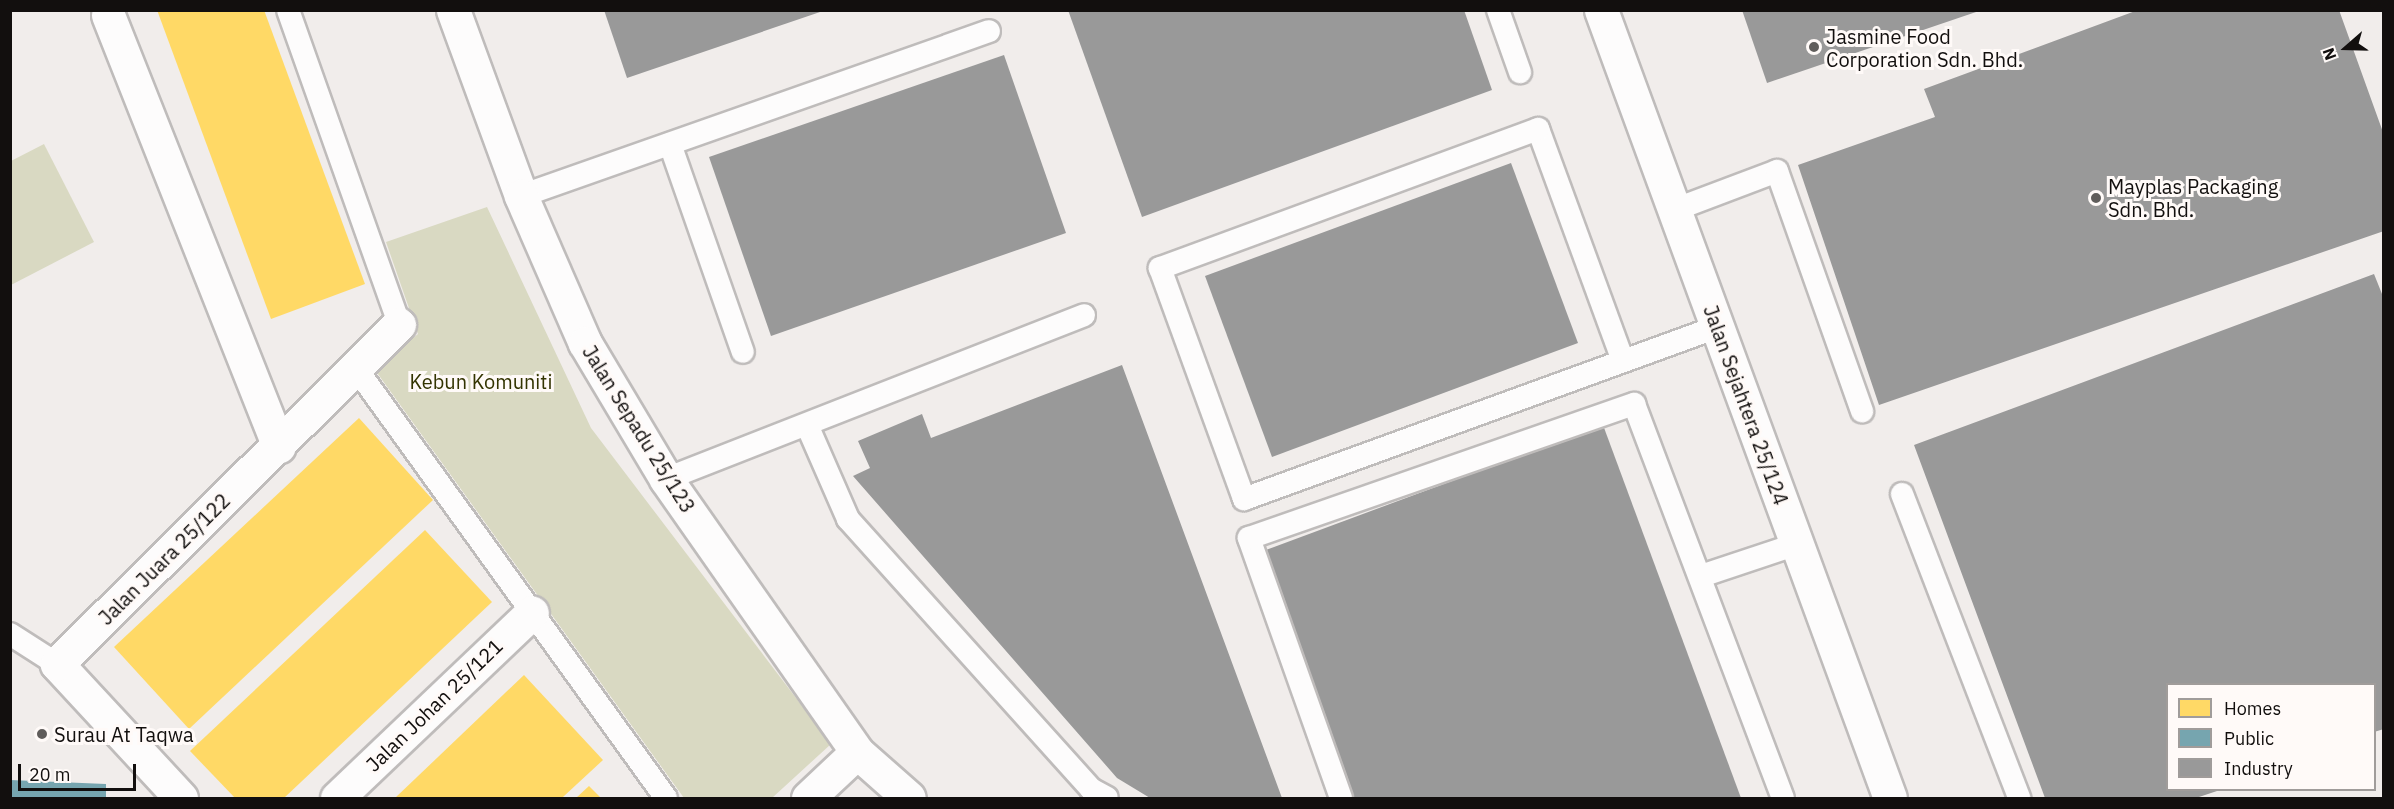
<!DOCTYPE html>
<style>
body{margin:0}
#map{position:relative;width:2394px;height:809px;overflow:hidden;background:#f1edeb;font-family:"IBM Plex Sans",sans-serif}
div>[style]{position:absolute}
.green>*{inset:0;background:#d9d9c2}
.homes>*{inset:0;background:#ffd966}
.public>*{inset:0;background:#76a5af}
.industry>*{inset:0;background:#999}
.roads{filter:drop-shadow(2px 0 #bfbcbb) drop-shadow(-2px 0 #bfbcbb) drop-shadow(0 2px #bfbcbb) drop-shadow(0 -2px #bfbcbb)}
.service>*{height:22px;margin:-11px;padding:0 11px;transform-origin:11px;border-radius:11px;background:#fdfcfc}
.minor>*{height:33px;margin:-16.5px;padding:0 16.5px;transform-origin:16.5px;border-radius:16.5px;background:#fdfcfc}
.dots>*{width:16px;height:16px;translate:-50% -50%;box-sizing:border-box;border:3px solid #fffaf8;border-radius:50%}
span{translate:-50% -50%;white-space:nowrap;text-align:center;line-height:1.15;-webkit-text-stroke:6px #fffaf8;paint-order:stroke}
.poi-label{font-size:20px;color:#120f0e}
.left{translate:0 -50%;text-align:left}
.park-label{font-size:20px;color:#333401}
.street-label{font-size:20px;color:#120f0e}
.frame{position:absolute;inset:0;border:12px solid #120f0e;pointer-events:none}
.legend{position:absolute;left:2166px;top:683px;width:210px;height:108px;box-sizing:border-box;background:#fffaf8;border:2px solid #a09c9a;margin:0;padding:8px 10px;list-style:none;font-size:18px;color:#120f0e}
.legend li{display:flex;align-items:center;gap:12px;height:30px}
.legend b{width:30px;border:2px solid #a09c9a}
.north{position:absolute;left:2316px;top:18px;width:60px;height:60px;-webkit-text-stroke:4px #fffaf8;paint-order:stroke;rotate:250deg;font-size:16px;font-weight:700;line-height:24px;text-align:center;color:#120f0e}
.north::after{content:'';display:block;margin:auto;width:21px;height:27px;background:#120f0e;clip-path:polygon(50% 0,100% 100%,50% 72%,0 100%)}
.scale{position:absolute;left:18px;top:764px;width:118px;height:27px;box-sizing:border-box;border:3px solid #120f0e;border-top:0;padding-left:8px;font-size:18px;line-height:21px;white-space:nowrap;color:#120f0e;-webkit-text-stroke:4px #fffaf8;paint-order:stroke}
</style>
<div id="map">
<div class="green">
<i style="clip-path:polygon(44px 144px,94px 242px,11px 285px,11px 161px)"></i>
<i style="clip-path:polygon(487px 207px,591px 428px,831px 744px,772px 798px,684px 798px,375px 370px,418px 334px,386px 242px)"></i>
</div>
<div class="homes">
<i style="clip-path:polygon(157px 10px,264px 10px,365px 284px,271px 319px)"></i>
<i style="clip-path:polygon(359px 418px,433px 500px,189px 729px,114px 647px)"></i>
<i style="clip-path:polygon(425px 530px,492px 602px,284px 798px,235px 798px,190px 751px)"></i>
<i style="clip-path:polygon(524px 675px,603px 760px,563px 797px,395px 798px)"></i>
<i style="clip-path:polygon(589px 786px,601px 798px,576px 798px)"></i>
</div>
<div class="public">
<i style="clip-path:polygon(10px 780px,106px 784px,106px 798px,10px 798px)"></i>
</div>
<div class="industry">
<i style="clip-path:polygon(604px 10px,823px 10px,823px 11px,627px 78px)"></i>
<i style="clip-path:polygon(1068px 10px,1464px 10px,1492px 90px,1142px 217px)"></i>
<i style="clip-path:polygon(1742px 10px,1979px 10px,1979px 11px,1767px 83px)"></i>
<i style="clip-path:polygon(2138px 10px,2339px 10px,2384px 135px,2384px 231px,1879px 405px,1798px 165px,1935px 117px,1924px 89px)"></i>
<i style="clip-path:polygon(1004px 55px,1066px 233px,771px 336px,709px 157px)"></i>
<i style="clip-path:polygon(1511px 163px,1578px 343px,1272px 457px,1205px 276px)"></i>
<i style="clip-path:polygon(2374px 274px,2384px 299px,2384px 729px,2374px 732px,2374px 684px,2168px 684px,2168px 790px,2220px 790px,2196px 798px,2045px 798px,1914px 445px)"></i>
<i style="clip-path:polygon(1122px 365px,1282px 798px,1150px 798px,1117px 778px,853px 476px,870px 468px,858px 441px,922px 414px,931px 438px)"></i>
<i style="clip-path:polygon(1603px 425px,1741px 798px,1354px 798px,1263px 551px)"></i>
</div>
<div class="roads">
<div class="service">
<i style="left:288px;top:10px;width:333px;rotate:70.5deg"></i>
<i style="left:1498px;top:10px;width:66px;rotate:70.5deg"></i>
<i style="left:670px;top:144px;width:220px;rotate:70.7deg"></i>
<i style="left:521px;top:196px;width:496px;rotate:-19.4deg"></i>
<i style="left:1674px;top:210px;width:110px;rotate:-20.7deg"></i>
<i style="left:1777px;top:171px;width:255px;rotate:70.5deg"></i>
<i style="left:1623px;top:361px;width:247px;rotate:-110.1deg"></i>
<i style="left:1538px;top:129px;width:403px;rotate:159.8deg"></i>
<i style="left:1160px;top:268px;width:246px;rotate:70deg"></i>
<i style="left:1244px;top:499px;width:503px;rotate:-19.98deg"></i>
<i style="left:355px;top:367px;width:531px;rotate:54.19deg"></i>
<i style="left:807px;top:425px;width:103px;rotate:66.4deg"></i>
<i style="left:848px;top:519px;width:363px;rotate:48deg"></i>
<i style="left:1091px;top:789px;width:18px;rotate:29deg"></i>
<i style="left:666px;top:479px;width:449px;rotate:-21.4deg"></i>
<i style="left:1902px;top:494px;width:326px;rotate:68.9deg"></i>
<i style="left:1701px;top:576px;width:101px;rotate:-18.4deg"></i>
<i style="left:10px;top:634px;width:56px;rotate:32.6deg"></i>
<i style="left:1341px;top:798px;width:276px;rotate:-109.5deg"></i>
<i style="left:1249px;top:538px;width:408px;rotate:-19.2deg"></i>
<i style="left:1634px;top:404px;width:421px;rotate:69.3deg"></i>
</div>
<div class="minor">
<i style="left:453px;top:10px;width:198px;rotate:69.9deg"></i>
<i style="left:521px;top:196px;width:160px;rotate:66.5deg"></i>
<i style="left:585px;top:343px;width:158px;rotate:59.2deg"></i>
<i style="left:666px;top:479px;width:333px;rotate:55deg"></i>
<i style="left:857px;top:752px;width:69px;rotate:41.5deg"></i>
<i style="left:1601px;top:10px;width:839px;rotate:69.86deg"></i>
<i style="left:108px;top:15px;width:464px;rotate:68.4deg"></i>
<i style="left:181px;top:798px;width:183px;rotate:-132.8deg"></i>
<i style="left:57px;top:664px;width:482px;rotate:-44.8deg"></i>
<i style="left:337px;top:798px;width:269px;rotate:-43.6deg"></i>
<i style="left:808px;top:798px;width:67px;rotate:-43.2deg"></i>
</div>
</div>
<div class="dots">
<i style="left:1814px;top:47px;background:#605d5b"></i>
<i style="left:2096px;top:198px;background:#605d5b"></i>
<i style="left:42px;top:734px;background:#605d5b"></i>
</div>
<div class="poi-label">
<span class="left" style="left:1826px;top:48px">Jasmine Food<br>Corporation Sdn. Bhd.</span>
<span class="left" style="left:2108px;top:198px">Mayplas Packaging<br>Sdn. Bhd.</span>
<span class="left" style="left:54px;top:734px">Surau At Taqwa</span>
</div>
<div class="park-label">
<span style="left:481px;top:381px">Kebun Komuniti</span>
</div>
<div class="street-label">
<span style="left:1746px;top:405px;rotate:70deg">Jalan Sejahtera 25/124</span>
<span style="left:639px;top:429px;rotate:58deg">Jalan Sepadu 25/123</span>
<span style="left:164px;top:559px;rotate:-45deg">Jalan Juara 25/122</span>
<span style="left:434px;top:705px;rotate:-44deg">Jalan Johan 25/121</span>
</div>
<div class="frame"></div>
<ul class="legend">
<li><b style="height:16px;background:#ffd966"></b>Homes</li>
<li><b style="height:16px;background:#76a5af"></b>Public</li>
<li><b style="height:16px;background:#999"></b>Industry</li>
</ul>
<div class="north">N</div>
<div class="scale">20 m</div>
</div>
